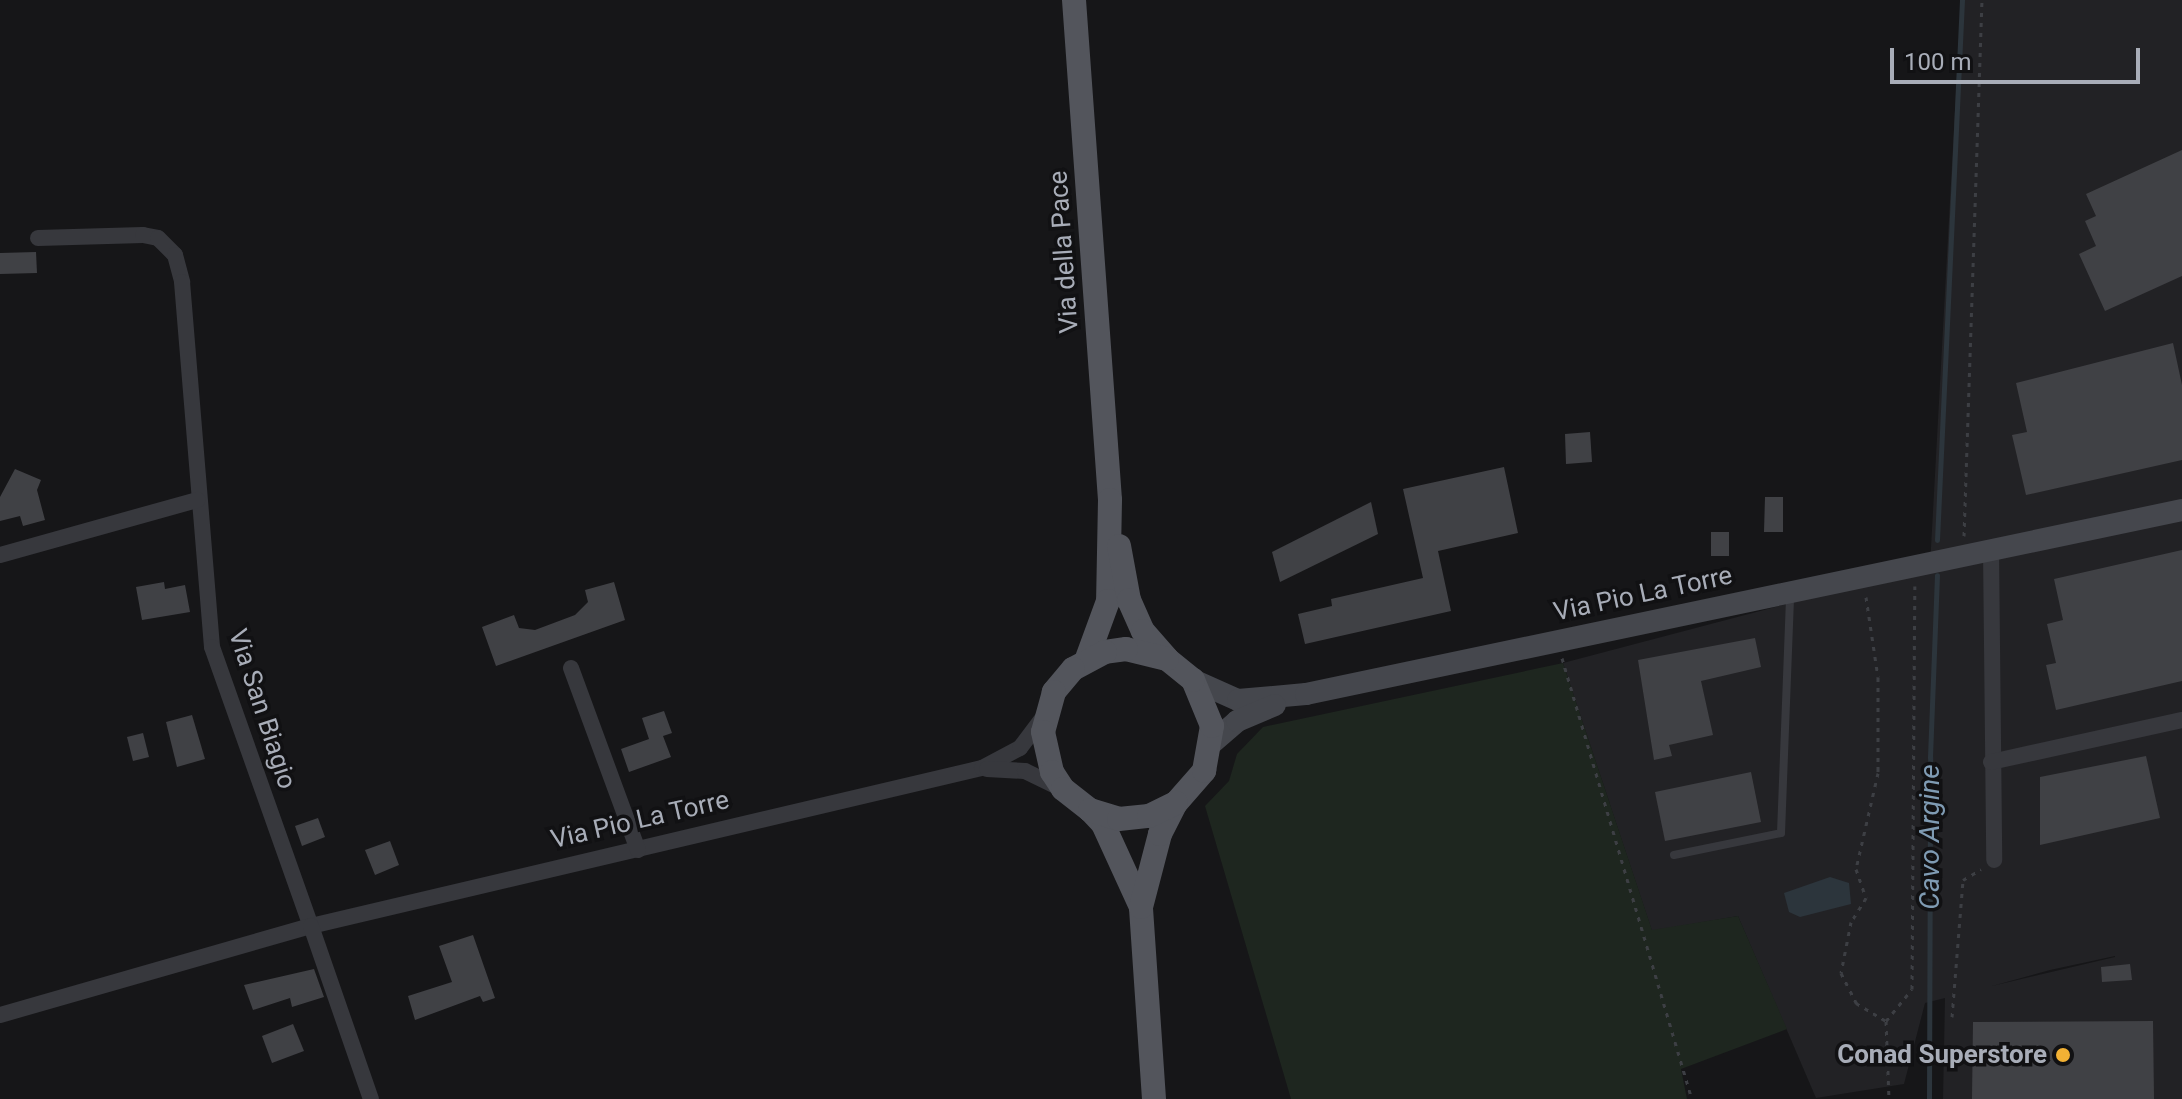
<!DOCTYPE html>
<style>
body{margin:0}
#map{position:relative;width:2182px;height:1099px;overflow:hidden;background:#161618;font-family:Roboto,sans-serif}
div>[style]{position:absolute}
.built>*{inset:0;background:#222225}
.green>*{inset:0;background:#1e261f}
.water>*{inset:0;background:#2c353c}
.stream>*{height:5px;margin:-2.5px;padding:0 2.5px;transform-origin:2.5px;border-radius:2.5px;background:#2c353c}
.building>*{inset:0;background:#404145}
.path>*{height:3px;margin-top:-1.5px;transform-origin:0;background:repeating-linear-gradient(90deg,#3d3f44 0 4px,transparent 0 10px)}
.lane>*{height:8px;margin:-4px;padding:0 4px;transform-origin:4px;border-radius:4px;background:#37383d}
.street>*{height:16px;margin:-8px;padding:0 8px;transform-origin:8px;border-radius:8px;background:#37383d}
.secondary>*{height:22px;margin:-11px;padding:0 11px;transform-origin:11px;border-radius:11px;background:#45474d}
.primary>*{height:24px;margin:-12px;padding:0 12px;transform-origin:12px;border-radius:12px;background:#53555c}
.dots>*{width:22px;height:22px;translate:-50% -50%;box-sizing:border-box;border:4px solid #111113;border-radius:50%}
span{translate:-50% -50%;white-space:nowrap;text-align:center;line-height:1.15;-webkit-text-stroke:7px #111113;paint-order:stroke}
.street-label{font-size:26px;color:#a8adb8}
.poi-label{font-size:26px;color:#a8adb8;font-weight:700}
.right{translate:-100% -50%;text-align:right}
.water-label{font-size:28px;color:#7f9bb3;font-style:italic}
.scale{position:absolute;left:1890px;top:48px;width:250px;height:36px;box-sizing:border-box;border:4px solid #a8adb8;border-top:0;padding-left:10px;font-size:24px;line-height:28px;white-space:nowrap;color:#a8adb8;-webkit-text-stroke:6px #111113;paint-order:stroke}
</style>
<div id="map">
<div class="built">
<i style="clip-path:polygon(evenodd,1961px 0,2182px 0,2182px 1099px,1943px 1099px,1945px 998px,1925px 1003px,1904px 1084px,1816px 1098px,1738px 916px,1652px 931px,1563px 663px,1930px 566px,1961px 0,2115px 956px,2115px 957px,1992px 986px,2050px 970px,2115px 956px)"></i>
</div>
<div class="green">
<i style="clip-path:polygon(1563px 663px,1652px 930px,1738px 916px,1787px 1029px,1681px 1069px,1687px 1099px,1291px 1099px,1205px 806px,1229px 781px,1237px 754px,1263px 727px)"></i>
</div>
<div class="water">
<i style="clip-path:polygon(1830px 877px,1849px 883px,1851px 904px,1800px 917px,1789px 912px,1784px 893px)"></i>
</div>
<div class="stream">
<i style="left:1937px;top:540px;width:541px;rotate:-87.35deg"></i>
<i style="left:1929px;top:1099px;width:342px;rotate:-89.8deg"></i>
<i style="left:1930px;top:757px;width:182px;rotate:-87.8deg"></i>
</div>
<div class="building">
<i style="clip-path:polygon(2182px 150px,2182px 276px,2105px 311px,2079px 254px,2096px 246px,2085px 221px,2096px 216px,2086px 194px)"></i>
<i style="clip-path:polygon(36px 252px,37px 273px,0 274px,0 253px)"></i>
<i style="clip-path:polygon(2173px 343px,2182px 385px,2182px 460px,2026px 495px,2012px 435px,2027px 432px,2016px 383px)"></i>
<i style="clip-path:polygon(1590px 432px,1592px 462px,1566px 464px,1565px 434px)"></i>
<i style="clip-path:polygon(1504px 467px,1518px 533px,1438px 551px,1451px 611px,1305px 644px,1298px 614px,1332px 606px,1331px 599px,1423px 578px,1403px 489px)"></i>
<i style="clip-path:polygon(15px 469px,41px 480px,37px 490px,45px 520px,23px 526px,20px 516px,0 521px,0 497px)"></i>
<i style="clip-path:polygon(1765px 497px,1783px 497px,1783px 532px,1764px 532px)"></i>
<i style="clip-path:polygon(1371px 502px,1378px 534px,1280px 582px,1272px 552px)"></i>
<i style="clip-path:polygon(1711px 532px,1729px 532px,1729px 556px,1711px 556px)"></i>
<i style="clip-path:polygon(2182px 550px,2182px 681px,2056px 710px,2046px 665px,2056px 663px,2047px 624px,2063px 620px,2054px 579px)"></i>
<i style="clip-path:polygon(164px 582px,165px 589px,185px 585px,190px 612px,142px 620px,136px 587px)"></i>
<i style="clip-path:polygon(614px 582px,625px 620px,496px 666px,482px 627px,514px 615px,519px 628px,535px 630px,575px 615px,588px 602px,585px 590px)"></i>
<i style="clip-path:polygon(1755px 638px,1761px 667px,1701px 681px,1713px 735px,1669px 745px,1672px 756px,1654px 760px,1638px 660px)"></i>
<i style="clip-path:polygon(664px 711px,672px 733px,663px 736px,671px 757px,629px 772px,621px 749px,649px 739px,642px 718px)"></i>
<i style="clip-path:polygon(192px 715px,205px 759px,177px 767px,166px 722px)"></i>
<i style="clip-path:polygon(143px 733px,149px 757px,133px 761px,127px 737px)"></i>
<i style="clip-path:polygon(2146px 756px,2160px 818px,2040px 845px,2040px 777px)"></i>
<i style="clip-path:polygon(1751px 772px,1761px 822px,1665px 841px,1655px 792px)"></i>
<i style="clip-path:polygon(318px 818px,325px 837px,302px 846px,295px 826px)"></i>
<i style="clip-path:polygon(390px 841px,399px 865px,375px 875px,365px 850px)"></i>
<i style="clip-path:polygon(473px 935px,495px 998px,483px 1002px,480px 996px,415px 1020px,408px 996px,452px 982px,439px 946px)"></i>
<i style="clip-path:polygon(2130px 964px,2132px 980px,2102px 982px,2101px 967px)"></i>
<i style="clip-path:polygon(314px 969px,324px 997px,292px 1007px,290px 998px,253px 1010px,244px 985px)"></i>
<i style="clip-path:polygon(2153px 1021px,2154px 1099px,1972px 1099px,1973px 1022px)"></i>
<i style="clip-path:polygon(293px 1024px,304px 1051px,272px 1063px,262px 1036px)"></i>
</div>
<div class="path">
<i style="left:1964px;top:536px;width:536px;rotate:-88.08deg"></i>
<i style="left:1866px;top:597px;width:81px;rotate:81.5deg"></i>
<i style="left:1878px;top:677px;width:96px;rotate:90deg"></i>
<i style="left:1878px;top:773px;width:98px;rotate:102.9deg"></i>
<i style="left:1856px;top:869px;width:31px;rotate:71deg"></i>
<i style="left:1866px;top:898px;width:28px;rotate:122deg"></i>
<i style="left:1851px;top:922px;width:52px;rotate:101.1deg"></i>
<i style="left:1841px;top:973px;width:34px;rotate:63deg"></i>
<i style="left:1856px;top:1003px;width:35px;rotate:31deg"></i>
<i style="left:1886px;top:1021px;width:78px;rotate:87.8deg"></i>
<i style="left:1562px;top:658px;width:460px;rotate:73.6deg"></i>
<i style="left:1952px;top:1017px;width:137px;rotate:-85.4deg"></i>
<i style="left:1963px;top:880px;width:21px;rotate:-31deg"></i>
<i style="left:1886px;top:1021px;width:41px;rotate:-50.9deg"></i>
<i style="left:1912px;top:989px;width:403px;rotate:-89.6deg"></i>
</div>
<div class="lane">
<i style="left:1674px;top:855px;width:109px;rotate:-11.6deg"></i>
<i style="left:1781px;top:833px;width:237px;rotate:-87.8deg"></i>
</div>
<div class="street">
<i style="left:38px;top:238px;width:105px;rotate:-1.6deg"></i>
<i style="left:143px;top:235px;width:15px;rotate:11deg"></i>
<i style="left:158px;top:238px;width:24px;rotate:45deg"></i>
<i style="left:175px;top:255px;width:28px;rotate:75deg"></i>
<i style="left:182px;top:282px;width:366px;rotate:85.3deg"></i>
<i style="left:212px;top:647px;width:296px;rotate:70.5deg"></i>
<i style="left:311px;top:926px;width:689px;rotate:-13.25deg"></i>
<i style="left:982px;top:768px;width:43px;rotate:-27.8deg"></i>
<i style="left:1020px;top:748px;width:39px;rotate:-53deg"></i>
<i style="left:1991px;top:549px;width:311px;rotate:89.4deg"></i>
<i style="left:0;top:555px;width:205px;rotate:-15.6deg"></i>
<i style="left:571px;top:668px;width:194px;rotate:69.8deg"></i>
<i style="left:1991px;top:762px;width:196px;rotate:-12.4deg"></i>
<i style="left:987px;top:769px;width:38px;rotate:3deg"></i>
<i style="left:1025px;top:771px;width:39px;rotate:26deg"></i>
<i style="left:0;top:1015px;width:323px;rotate:-16deg"></i>
<i style="left:311px;top:926px;width:183px;rotate:70.9deg"></i>
</div>
<div class="secondary">
<i style="left:1193px;top:680px;width:49px;rotate:24deg"></i>
<i style="left:1238px;top:700px;width:68px;rotate:-5deg"></i>
<i style="left:1306px;top:694px;width:895px;rotate:-11.86deg"></i>
<i style="left:1212px;top:743px;width:33px;rotate:-41deg"></i>
<i style="left:1237px;top:721px;width:41px;rotate:-22.8deg"></i>
</div>
<div class="primary">
<i style="left:1074px;top:0;width:501px;rotate:85.88deg"></i>
<i style="left:1110px;top:500px;width:101px;rotate:91.1deg"></i>
<i style="left:1108px;top:601px;width:64px;rotate:110.1deg"></i>
<i style="left:1119px;top:546px;width:55px;rotate:79.5deg"></i>
<i style="left:1129px;top:600px;width:34px;rotate:66deg"></i>
<i style="left:1143px;top:631px;width:37px;rotate:49deg"></i>
<i style="left:1090px;top:810px;width:19px;rotate:47deg"></i>
<i style="left:1103px;top:824px;width:91px;rotate:65.4deg"></i>
<i style="left:1154px;top:1099px;width:192px;rotate:-93.9deg"></i>
<i style="left:1141px;top:907px;width:75px;rotate:-75.4deg"></i>
<i style="left:1160px;top:834px;width:35px;rotate:-63deg"></i>
<i style="left:1176px;top:803px;width:43px;rotate:-48.8deg"></i>
<i style="left:1204px;top:771px;width:46px;rotate:-79.9deg"></i>
<i style="left:1212px;top:726px;width:50px;rotate:-112.4deg"></i>
<i style="left:1193px;top:680px;width:33px;rotate:-141deg"></i>
<i style="left:1167px;top:659px;width:42px;rotate:-166.3deg"></i>
<i style="left:1126px;top:649px;width:21px;rotate:172deg"></i>
<i style="left:1105px;top:652px;width:36px;rotate:152deg"></i>
<i style="left:1073px;top:669px;width:30px;rotate:130deg"></i>
<i style="left:1054px;top:692px;width:41px;rotate:105.4deg"></i>
<i style="left:1043px;top:732px;width:41px;rotate:77.3deg"></i>
<i style="left:1052px;top:772px;width:20px;rotate:57deg"></i>
<i style="left:1063px;top:789px;width:34px;rotate:38deg"></i>
<i style="left:1090px;top:810px;width:30px;rotate:17deg"></i>
<i style="left:1119px;top:819px;width:30px;rotate:-6deg"></i>
<i style="left:1149px;top:816px;width:30px;rotate:-26deg"></i>
</div>
<div class="dots">
<i style="left:2063px;top:1055px;background:#f2b134"></i>
</div>
<div class="street-label">
<span style="left:1064px;top:252px;rotate:-94deg">Via della Pace</span>
<span style="left:1643px;top:594px;rotate:-12deg">Via Pio La Torre</span>
<span style="left:262px;top:709px;rotate:72deg">Via San Biagio</span>
<span style="left:640px;top:820px;rotate:-13deg">Via Pio La Torre</span>
</div>
<div class="poi-label">
<span class="right" style="left:2047px;top:1055px">Conad Superstore</span>
</div>
<div class="water-label">
<span style="left:1930px;top:837px;rotate:-90deg">Cavo Argine</span>
</div>
<div class="scale">100 m</div>
</div>
